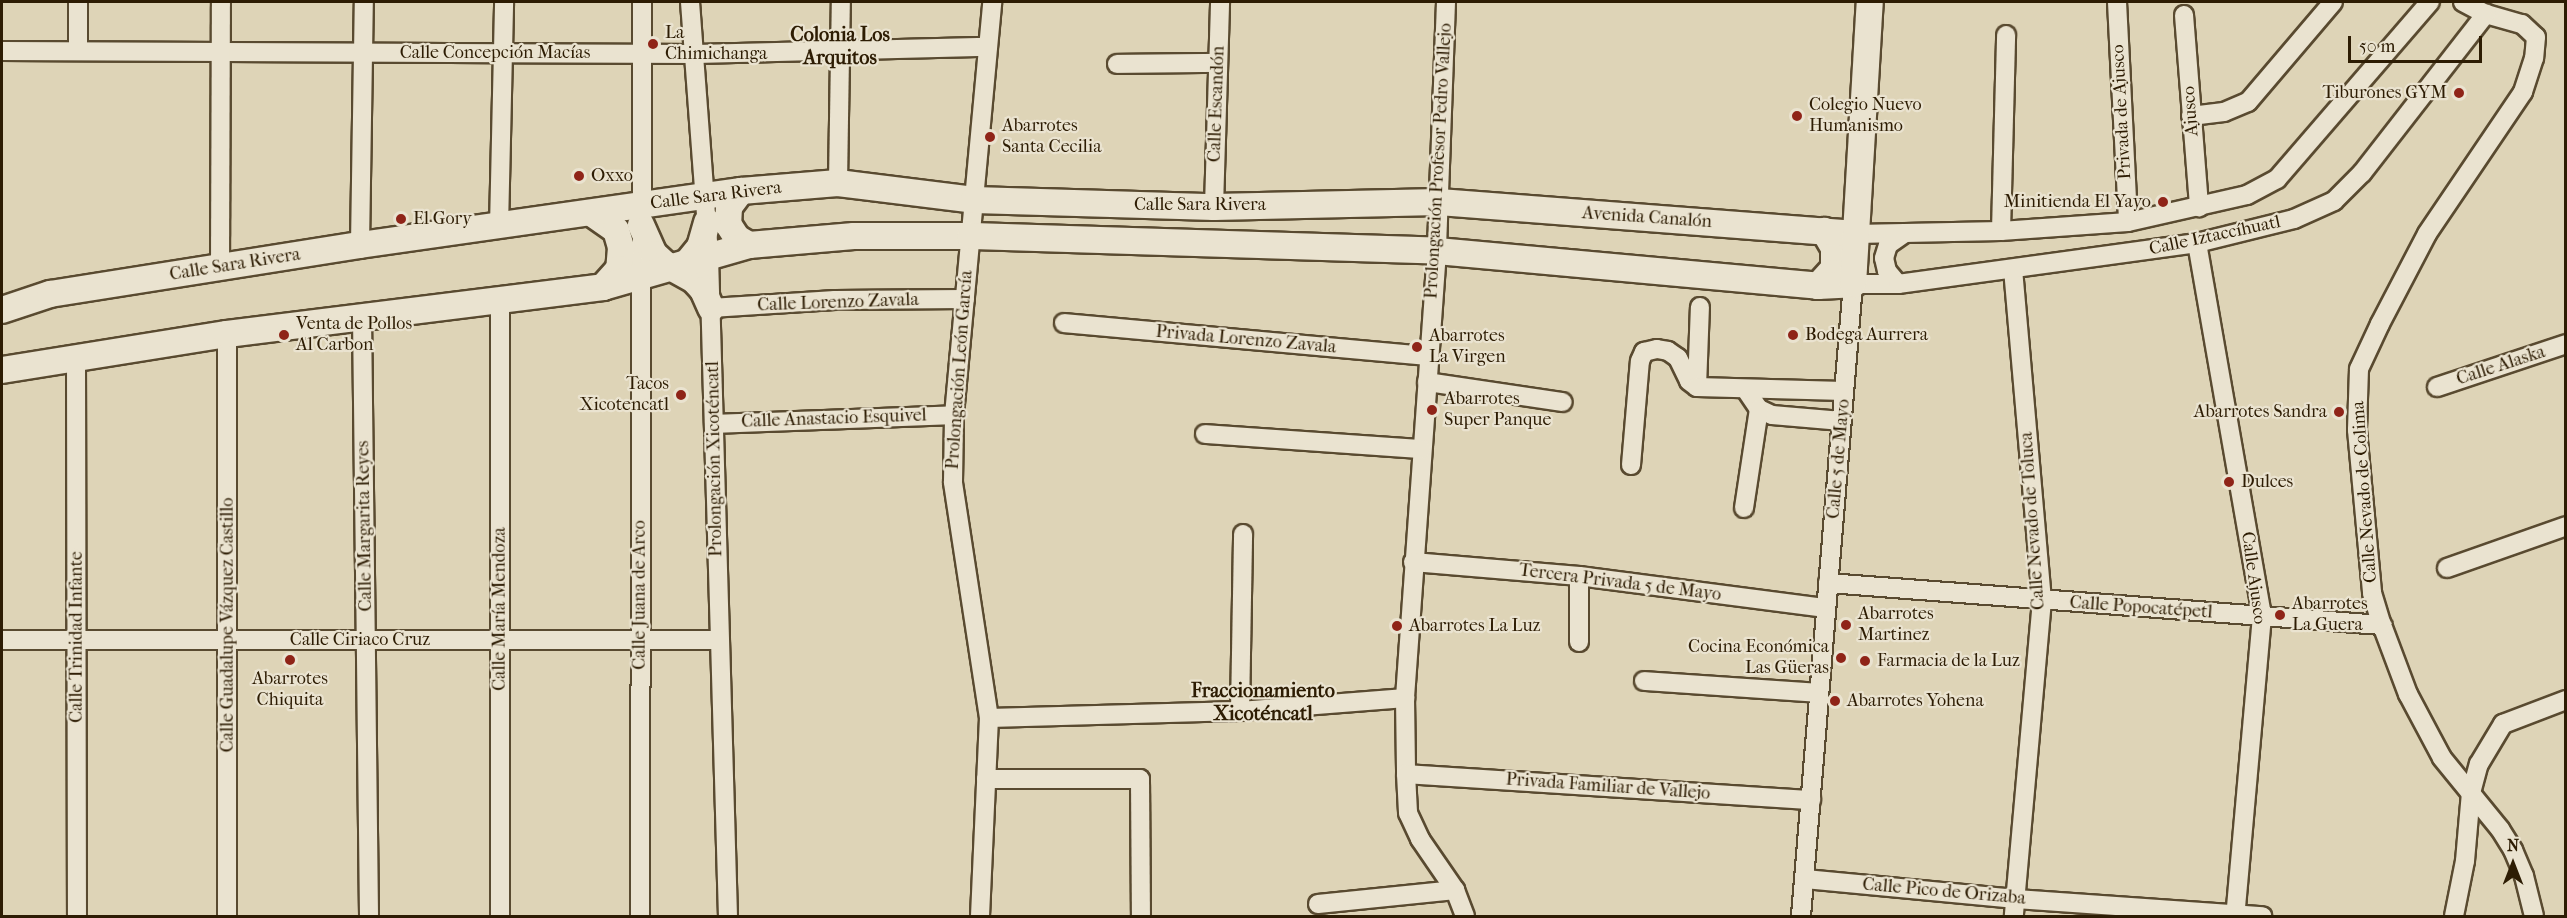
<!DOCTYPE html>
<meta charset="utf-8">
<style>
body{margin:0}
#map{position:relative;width:2567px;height:918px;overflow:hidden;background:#ded4b7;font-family:"IM FELL French Canon",serif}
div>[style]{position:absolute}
.roads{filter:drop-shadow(2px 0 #594a30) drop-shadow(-2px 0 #594a30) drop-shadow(0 2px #594a30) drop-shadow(0 -2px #594a30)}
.street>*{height:18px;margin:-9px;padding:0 9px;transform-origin:9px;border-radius:9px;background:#eae3d0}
.secondary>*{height:26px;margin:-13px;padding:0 13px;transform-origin:13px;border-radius:13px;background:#eae3d0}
.dots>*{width:16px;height:16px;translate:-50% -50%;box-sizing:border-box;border:3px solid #eae3d0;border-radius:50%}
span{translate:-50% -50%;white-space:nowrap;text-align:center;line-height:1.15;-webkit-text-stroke:4.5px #eae3d0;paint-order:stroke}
.poi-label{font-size:18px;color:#2d1c03}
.left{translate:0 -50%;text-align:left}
.right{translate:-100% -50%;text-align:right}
.street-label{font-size:18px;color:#2d1c03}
.neighbourhood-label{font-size:20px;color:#2d1c03;font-weight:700}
.frame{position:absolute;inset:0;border:3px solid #2d1c03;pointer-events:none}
.north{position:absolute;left:2483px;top:834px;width:60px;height:60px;-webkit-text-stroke:4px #eae3d0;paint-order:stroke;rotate:0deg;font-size:16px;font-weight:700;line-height:24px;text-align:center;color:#2d1c03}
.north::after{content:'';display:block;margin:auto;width:21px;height:27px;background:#2d1c03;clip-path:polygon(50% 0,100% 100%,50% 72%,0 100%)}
.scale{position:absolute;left:2348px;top:36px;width:134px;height:27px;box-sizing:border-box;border:3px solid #2d1c03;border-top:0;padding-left:8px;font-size:18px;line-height:21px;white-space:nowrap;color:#2d1c03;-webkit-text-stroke:4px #eae3d0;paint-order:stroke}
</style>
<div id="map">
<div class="roads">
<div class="street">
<i style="left:78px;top:2px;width:48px;rotate:90deg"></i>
<i style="left:690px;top:2px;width:256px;rotate:85.7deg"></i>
<i style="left:709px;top:257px;width:659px;rotate:88.35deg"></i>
<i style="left:1446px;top:2px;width:249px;rotate:92.1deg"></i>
<i style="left:1437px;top:251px;width:448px;rotate:94.1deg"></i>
<i style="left:1405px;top:698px;width:76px;rotate:89.2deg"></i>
<i style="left:1406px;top:774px;width:39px;rotate:87deg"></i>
<i style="left:1408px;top:813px;width:29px;rotate:65deg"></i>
<i style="left:1420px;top:839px;width:62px;rotate:55.5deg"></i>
<i style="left:1455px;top:890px;width:28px;rotate:69deg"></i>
<i style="left:2117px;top:2px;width:220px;rotate:87.1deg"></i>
<i style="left:2463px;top:2px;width:26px;rotate:28deg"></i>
<i style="left:2486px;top:14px;width:37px;rotate:16deg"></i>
<i style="left:2522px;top:24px;width:19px;rotate:43deg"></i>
<i style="left:2536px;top:37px;width:21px;rotate:95deg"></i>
<i style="left:2534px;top:58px;width:36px;rotate:108deg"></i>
<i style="left:2523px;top:92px;width:171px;rotate:124.1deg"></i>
<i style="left:2427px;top:234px;width:102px;rotate:117.6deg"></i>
<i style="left:2380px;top:324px;width:50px;rotate:115deg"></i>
<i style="left:2359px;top:369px;width:61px;rotate:91.9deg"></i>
<i style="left:2357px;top:430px;width:164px;rotate:84.7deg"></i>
<i style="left:2372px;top:593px;width:34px;rotate:73deg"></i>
<i style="left:2382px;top:625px;width:74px;rotate:69.4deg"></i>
<i style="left:2408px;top:694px;width:72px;rotate:62deg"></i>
<i style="left:2442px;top:758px;width:92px;rotate:50.8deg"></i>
<i style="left:2500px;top:829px;width:25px;rotate:58deg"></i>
<i style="left:2513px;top:850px;width:28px;rotate:67deg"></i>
<i style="left:2524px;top:876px;width:41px;rotate:76deg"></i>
<i style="left:2184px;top:15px;width:193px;rotate:85.5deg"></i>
<i style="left:2px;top:51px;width:694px;rotate:0.25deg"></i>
<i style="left:696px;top:54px;width:292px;rotate:-1.4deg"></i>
<i style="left:1117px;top:64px;width:101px;rotate:-0.6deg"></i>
<i style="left:2191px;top:116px;width:33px;rotate:-7deg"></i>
<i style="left:2224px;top:112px;width:26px;rotate:-23deg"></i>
<i style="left:2248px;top:102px;width:131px;rotate:-49.6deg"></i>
<i style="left:838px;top:183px;width:181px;rotate:-89.1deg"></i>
<i style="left:1214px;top:207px;width:205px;rotate:-88.3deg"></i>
<i style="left:499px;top:227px;width:225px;rotate:-88.7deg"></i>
<i style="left:2001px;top:231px;width:196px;rotate:-88.5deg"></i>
<i style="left:1856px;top:234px;width:145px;rotate:-1.2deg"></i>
<i style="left:2001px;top:231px;width:127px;rotate:-4.1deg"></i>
<i style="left:2128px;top:222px;width:122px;rotate:-12.8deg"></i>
<i style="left:2247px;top:195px;width:34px;rotate:-28deg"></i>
<i style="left:2277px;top:179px;width:234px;rotate:-49.2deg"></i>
<i style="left:2197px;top:243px;width:379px;rotate:80.1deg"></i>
<i style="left:2262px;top:616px;width:301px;rotate:95.1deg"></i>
<i style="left:360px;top:245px;width:243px;rotate:-89.1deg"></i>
<i style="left:220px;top:267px;width:265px;rotate:-89.8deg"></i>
<i style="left:2013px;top:269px;width:332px;rotate:85deg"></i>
<i style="left:2042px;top:600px;width:317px;rotate:95.1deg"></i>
<i style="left:1898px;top:284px;width:17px;rotate:-130deg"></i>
<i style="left:1887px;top:271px;width:13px;rotate:-103deg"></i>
<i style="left:1884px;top:258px;width:14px;rotate:-73deg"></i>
<i style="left:1888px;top:245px;width:21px;rotate:-35deg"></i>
<i style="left:500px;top:301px;width:615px;rotate:90deg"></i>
<i style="left:711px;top:308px;width:124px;rotate:-3.7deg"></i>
<i style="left:835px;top:300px;width:130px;rotate:-0.4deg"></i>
<i style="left:362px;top:316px;width:600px;rotate:89.33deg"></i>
<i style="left:1064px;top:323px;width:365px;rotate:5.2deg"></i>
<i style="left:76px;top:357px;width:559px;rotate:89.9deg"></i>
<i style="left:1427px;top:382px;width:137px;rotate:8.4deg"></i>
<i style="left:1697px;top:387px;width:80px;rotate:-87.9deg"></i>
<i style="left:2437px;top:387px;width:136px;rotate:-18.4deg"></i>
<i style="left:1746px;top:390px;width:23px;rotate:56deg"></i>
<i style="left:1759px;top:409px;width:14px;rotate:25deg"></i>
<i style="left:1772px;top:415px;width:70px;rotate:4.9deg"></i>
<i style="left:714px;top:424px;width:240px;rotate:-2.1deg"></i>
<i style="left:1205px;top:434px;width:217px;rotate:4deg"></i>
<i style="left:1631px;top:465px;width:104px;rotate:-85.1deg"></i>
<i style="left:1640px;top:361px;width:10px;rotate:-66deg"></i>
<i style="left:1644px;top:352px;width:13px;rotate:-13deg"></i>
<i style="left:1657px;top:349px;width:11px;rotate:10deg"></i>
<i style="left:1668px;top:351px;width:12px;rotate:35deg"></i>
<i style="left:1678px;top:358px;width:25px;rotate:64deg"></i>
<i style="left:1689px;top:381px;width:10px;rotate:37deg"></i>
<i style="left:1697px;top:387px;width:147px;rotate:1.6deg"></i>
<i style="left:1744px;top:508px;width:100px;rotate:-81.4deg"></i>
<i style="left:1413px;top:562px;width:167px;rotate:4.8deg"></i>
<i style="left:1579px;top:576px;width:249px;rotate:7.4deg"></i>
<i style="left:2447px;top:568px;width:126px;rotate:-19.4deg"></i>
<i style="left:1579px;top:576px;width:66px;rotate:90deg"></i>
<i style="left:1828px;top:583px;width:556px;rotate:4.34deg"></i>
<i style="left:2px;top:640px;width:717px"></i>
<i style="left:1644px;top:681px;width:175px;rotate:3.9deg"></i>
<i style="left:1240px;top:711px;width:177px;rotate:-89deg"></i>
<i style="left:989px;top:718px;width:251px;rotate:-1.6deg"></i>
<i style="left:1240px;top:711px;width:166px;rotate:-4.5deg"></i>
<i style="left:1406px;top:774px;width:406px;rotate:3.7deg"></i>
<i style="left:986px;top:779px;width:154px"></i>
<i style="left:1140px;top:779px;width:137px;rotate:89.6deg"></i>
<i style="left:1805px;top:879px;width:212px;rotate:5.4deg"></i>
<i style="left:2016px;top:899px;width:247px;rotate:4deg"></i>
<i style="left:1318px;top:904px;width:138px;rotate:-5.8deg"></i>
<i style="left:227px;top:916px;width:582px;rotate:-90deg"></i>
<i style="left:640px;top:916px;width:914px;rotate:-89.87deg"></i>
<i style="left:980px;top:916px;width:198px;rotate:-87.4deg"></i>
<i style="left:989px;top:718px;width:239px;rotate:-98.7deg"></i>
<i style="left:953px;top:482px;width:67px;rotate:-89.1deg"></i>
<i style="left:954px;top:415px;width:415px;rotate:-84.7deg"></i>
<i style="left:1801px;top:916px;width:634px;rotate:-85.3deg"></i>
<i style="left:1853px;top:284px;width:45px"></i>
<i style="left:1898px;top:284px;width:302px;rotate:-7.8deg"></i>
<i style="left:2197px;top:243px;width:100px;rotate:-13.9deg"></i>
<i style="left:2294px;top:219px;width:44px;rotate:-24.2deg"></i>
<i style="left:2334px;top:201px;width:40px;rotate:-45deg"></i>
<i style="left:2362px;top:173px;width:202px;rotate:-52.1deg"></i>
<i style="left:2454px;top:916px;width:56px;rotate:-78.7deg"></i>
<i style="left:2465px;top:861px;width:68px;rotate:-85deg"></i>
<i style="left:2471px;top:793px;width:30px;rotate:-75deg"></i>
<i style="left:2479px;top:764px;width:47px;rotate:-59deg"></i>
<i style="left:2503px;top:724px;width:67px;rotate:-20.9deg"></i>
</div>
<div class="secondary">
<i style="left:741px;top:191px;width:20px;rotate:127deg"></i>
<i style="left:729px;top:207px;width:17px;rotate:93deg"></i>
<i style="left:728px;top:224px;width:17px;rotate:57deg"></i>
<i style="left:737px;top:238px;width:14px;rotate:30deg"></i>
<i style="left:593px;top:214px;width:28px;rotate:35deg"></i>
<i style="left:616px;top:230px;width:19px;rotate:74deg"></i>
<i style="left:621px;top:248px;width:21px;rotate:95deg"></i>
<i style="left:619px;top:269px;width:24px;rotate:132deg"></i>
<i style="left:641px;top:225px;width:32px;rotate:66deg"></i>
<i style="left:654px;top:254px;width:15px;rotate:42deg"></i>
<i style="left:665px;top:264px;width:33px;rotate:29deg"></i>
<i style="left:694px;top:280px;width:13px;rotate:48deg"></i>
<i style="left:703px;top:290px;width:20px;rotate:66deg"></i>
<i style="left:687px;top:263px;width:21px;rotate:-51deg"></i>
<i style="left:700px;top:247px;width:26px;rotate:-74deg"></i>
<i style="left:1818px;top:286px;width:24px;rotate:-48deg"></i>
<i style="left:1834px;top:268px;width:20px;rotate:-90deg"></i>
<i style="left:1834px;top:248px;width:20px;rotate:-120deg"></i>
<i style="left:2px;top:310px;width:51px;rotate:-18.4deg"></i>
<i style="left:50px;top:294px;width:314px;rotate:-9deg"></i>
<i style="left:360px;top:245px;width:385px;rotate:-8.1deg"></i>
<i style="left:741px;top:191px;width:97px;rotate:-4.7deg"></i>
<i style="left:838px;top:183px;width:137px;rotate:7.1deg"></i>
<i style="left:974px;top:200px;width:240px;rotate:1.7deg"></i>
<i style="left:1214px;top:207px;width:225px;rotate:-1.3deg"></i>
<i style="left:1439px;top:202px;width:418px;rotate:4.4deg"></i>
<i style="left:2px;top:370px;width:228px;rotate:-9.1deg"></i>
<i style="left:227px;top:334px;width:379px;rotate:-7.1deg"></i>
<i style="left:603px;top:287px;width:152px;rotate:-16deg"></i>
<i style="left:749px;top:245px;width:105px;rotate:-4.9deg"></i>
<i style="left:854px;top:236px;width:116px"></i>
<i style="left:970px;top:236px;width:467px;rotate:1.8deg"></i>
<i style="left:1437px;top:251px;width:383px;rotate:5.2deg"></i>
<i style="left:1818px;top:286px;width:35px;rotate:-3deg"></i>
<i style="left:1853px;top:284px;width:283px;rotate:-86.6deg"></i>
</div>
</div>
<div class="dots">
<i style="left:653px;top:44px;background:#8f2418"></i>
<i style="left:2459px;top:93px;background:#8f2418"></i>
<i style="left:1797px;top:116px;background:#8f2418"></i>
<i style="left:990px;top:137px;background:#8f2418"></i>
<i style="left:579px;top:176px;background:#8f2418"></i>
<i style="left:2163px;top:202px;background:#8f2418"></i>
<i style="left:401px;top:219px;background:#8f2418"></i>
<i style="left:284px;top:335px;background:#8f2418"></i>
<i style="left:1793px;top:335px;background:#8f2418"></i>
<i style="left:1417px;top:347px;background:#8f2418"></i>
<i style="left:681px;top:395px;background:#8f2418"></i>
<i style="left:1432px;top:410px;background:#8f2418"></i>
<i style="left:2339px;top:412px;background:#8f2418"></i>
<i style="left:2229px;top:482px;background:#8f2418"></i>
<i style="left:2280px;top:615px;background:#8f2418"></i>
<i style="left:1846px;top:625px;background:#8f2418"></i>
<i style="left:1397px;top:626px;background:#8f2418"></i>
<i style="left:1841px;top:658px;background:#8f2418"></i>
<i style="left:290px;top:660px;background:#8f2418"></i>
<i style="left:1865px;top:661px;background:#8f2418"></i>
<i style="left:1835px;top:701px;background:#8f2418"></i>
</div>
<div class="poi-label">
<span class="left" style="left:665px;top:44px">La<br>Chimichanga</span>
<span class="right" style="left:2447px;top:93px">Tiburones GYM</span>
<span class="left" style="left:1809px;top:116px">Colegio Nuevo<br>Humanismo</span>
<span class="left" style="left:1002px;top:137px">Abarrotes<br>Santa Cecilia</span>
<span class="left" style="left:591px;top:176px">Oxxo</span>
<span class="right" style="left:2151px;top:202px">Minitienda El Yayo</span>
<span class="left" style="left:413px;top:219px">El Gory</span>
<span class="left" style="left:296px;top:335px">Venta de Pollos<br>Al Carbon</span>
<span class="left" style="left:1805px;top:335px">Bodega Aurrera</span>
<span class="left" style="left:1429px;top:347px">Abarrotes<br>La Virgen</span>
<span class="right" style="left:669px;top:395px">Tacos<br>Xicotencatl</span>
<span class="left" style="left:1444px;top:410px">Abarrotes<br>Super Panque</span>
<span class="right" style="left:2327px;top:412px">Abarrotes Sandra</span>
<span class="left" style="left:2241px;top:482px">Dulces</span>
<span class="left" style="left:2292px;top:615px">Abarrotes<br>La Guera</span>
<span class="left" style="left:1858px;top:625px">Abarrotes<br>Martinez</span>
<span class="left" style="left:1409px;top:626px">Abarrotes La Luz</span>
<span class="right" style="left:1829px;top:658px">Cocina Económica<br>Las Güeras</span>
<span class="left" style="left:1877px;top:661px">Farmacia de la Luz</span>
<span style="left:290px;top:690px">Abarrotes<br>Chiquita</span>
<span class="left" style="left:1847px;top:701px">Abarrotes Yohena</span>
</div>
<div class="street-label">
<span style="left:495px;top:53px">Calle Concepción Macías</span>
<span style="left:1217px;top:104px;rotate:-88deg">Calle Escandón</span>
<span style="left:2191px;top:111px;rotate:-94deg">Ajusco</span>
<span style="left:2122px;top:112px;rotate:-93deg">Privada de Ajusco</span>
<span style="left:1439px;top:161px;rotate:-87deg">Prolongación Profesor Pedro Vallejo</span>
<span style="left:716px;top:196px;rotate:-7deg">Calle Sara Rivera</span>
<span style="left:1200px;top:205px">Calle Sara Rivera</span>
<span style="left:1647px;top:218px;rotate:4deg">Avenida Canalón</span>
<span style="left:2215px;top:236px;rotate:-12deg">Calle Iztaccíhuatl</span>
<span style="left:235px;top:265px;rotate:-9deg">Calle Sara Rivera</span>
<span style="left:838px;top:303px;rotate:-2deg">Calle Lorenzo Zavala</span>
<span style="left:1246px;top:340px;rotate:5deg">Privada Lorenzo Zavala</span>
<span style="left:2501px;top:366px;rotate:-18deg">Calle Alaska</span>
<span style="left:960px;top:370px;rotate:-86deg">Prolongación León García</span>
<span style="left:834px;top:419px;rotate:-2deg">Calle Anastacio Esquivel</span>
<span style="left:715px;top:459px;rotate:-91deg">Prolongación Xicoténcatl</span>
<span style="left:1839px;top:459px;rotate:-85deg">Calle 5 de Mayo</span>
<span style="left:2365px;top:492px;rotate:-94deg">Calle Nevado de Colima</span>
<span style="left:2033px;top:521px;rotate:-94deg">Calle Nevado de Toluca</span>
<span style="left:365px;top:526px;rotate:-91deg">Calle Margarita Reyes</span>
<span style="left:2253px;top:578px;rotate:82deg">Calle Ajusco</span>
<span style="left:1620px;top:583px;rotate:7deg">Tercera Privada 5 de Mayo</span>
<span style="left:640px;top:595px;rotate:-90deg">Calle Juana de Arco</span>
<span style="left:2141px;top:608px;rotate:4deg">Calle Popocatépetl</span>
<span style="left:500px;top:609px;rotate:-90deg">Calle María Mendoza</span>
<span style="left:228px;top:625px;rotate:-90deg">Calle Guadalupe Vázquez Castillo</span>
<span style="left:77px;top:637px;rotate:-90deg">Calle Trinidad Infante</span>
<span style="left:360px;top:640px">Calle Ciriaco Cruz</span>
<span style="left:1608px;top:787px;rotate:4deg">Privada Familiar de Vallejo</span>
<span style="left:1944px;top:892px;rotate:5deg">Calle Pico de Orizaba</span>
</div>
<div class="neighbourhood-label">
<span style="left:840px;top:46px">Colonia Los<br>Arquitos</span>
<span style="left:1263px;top:702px">Fraccionamiento<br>Xicoténcatl</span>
</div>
<div class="frame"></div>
<div class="north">N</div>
<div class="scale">50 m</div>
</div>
